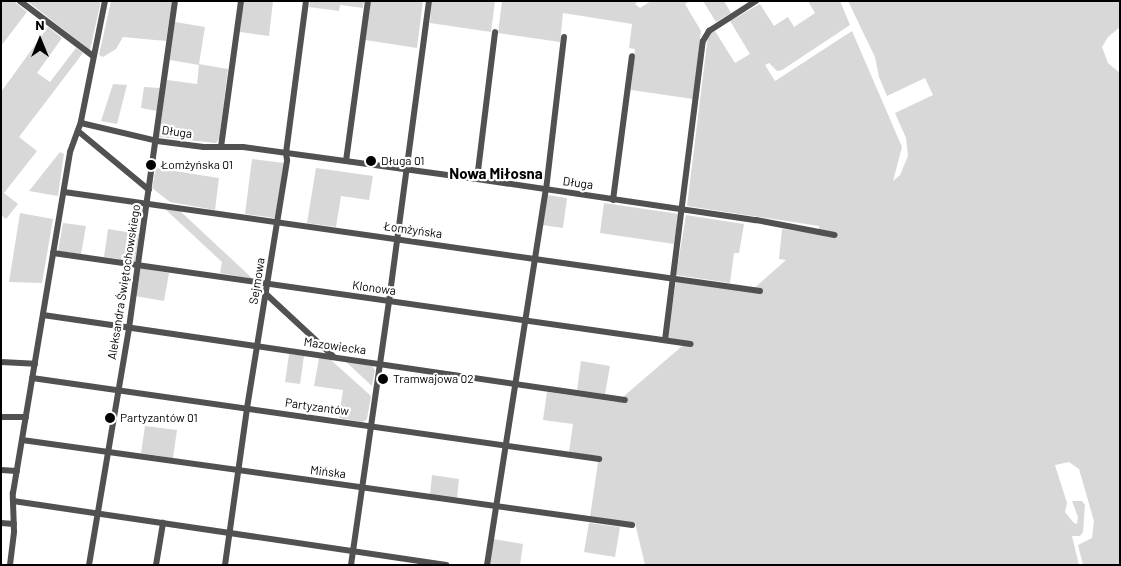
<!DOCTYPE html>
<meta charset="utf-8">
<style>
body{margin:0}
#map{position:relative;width:1121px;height:566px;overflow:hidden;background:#fff;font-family:Barlow,sans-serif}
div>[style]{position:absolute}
.green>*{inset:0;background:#d8d8d8}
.minor>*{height:6px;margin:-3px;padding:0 3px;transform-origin:3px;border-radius:3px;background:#515151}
.dots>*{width:14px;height:14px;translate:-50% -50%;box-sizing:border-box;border:2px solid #fff;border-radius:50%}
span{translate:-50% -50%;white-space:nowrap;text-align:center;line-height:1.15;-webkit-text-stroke:4.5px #fff;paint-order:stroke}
.street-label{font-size:12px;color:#000}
.poi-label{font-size:12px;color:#000}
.left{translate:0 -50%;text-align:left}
.quarter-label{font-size:15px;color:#000;font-weight:700}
.frame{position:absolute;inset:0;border:2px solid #000;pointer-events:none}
.north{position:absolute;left:15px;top:15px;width:50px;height:50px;-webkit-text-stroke:4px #fff;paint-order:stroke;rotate:0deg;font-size:14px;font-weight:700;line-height:20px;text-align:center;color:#000}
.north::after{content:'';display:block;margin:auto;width:18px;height:22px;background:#000;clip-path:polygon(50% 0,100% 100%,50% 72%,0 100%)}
</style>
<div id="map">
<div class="green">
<i style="clip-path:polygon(1px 1px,14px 1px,27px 12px,1px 46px)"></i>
<i style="clip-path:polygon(27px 1px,101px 1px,90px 50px)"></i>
<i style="clip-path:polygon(111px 1px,172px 1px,166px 41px,123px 37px,116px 49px,103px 57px,99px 55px)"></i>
<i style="clip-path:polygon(243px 1px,273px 1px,269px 36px,240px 32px)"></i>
<i style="clip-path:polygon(310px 1px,364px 1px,363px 8px,340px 5px,339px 11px,309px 7px)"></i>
<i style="clip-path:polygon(370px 1px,423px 1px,417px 48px,365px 40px)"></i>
<i style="clip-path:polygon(432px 1px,495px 1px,491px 32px,430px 23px)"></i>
<i style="clip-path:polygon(502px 1px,638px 1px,635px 4px,640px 8px,651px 1px,689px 1px,685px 4px,701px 31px,693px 99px,631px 90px,635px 49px,629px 48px,632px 24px,563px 13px,560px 42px,498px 33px)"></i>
<i style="clip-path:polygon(703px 1px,724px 1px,731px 13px,716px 22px)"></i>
<i style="clip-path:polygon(808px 1px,840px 1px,850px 25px,782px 70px,777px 71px,769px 63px,765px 65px,775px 81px,852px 31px,902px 147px,893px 181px,900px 175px,908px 156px,906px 138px,895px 113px,933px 95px,925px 78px,887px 96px,879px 77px,875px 57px,848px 1px,1120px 1px,1120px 27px,1108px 37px,1102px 47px,1108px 63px,1120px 73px,1120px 565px,1083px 565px,1078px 545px,1092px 538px,1094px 521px,1079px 469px,1069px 462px,1055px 465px,1067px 503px,1065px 512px,1074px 523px,1077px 524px,1078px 517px,1072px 501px,1082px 501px,1085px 505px,1083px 532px,1080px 536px,1072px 536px,1079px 565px,645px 565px,635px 523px,590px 517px,599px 456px,569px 452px,573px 424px,543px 420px,547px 392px,617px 402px,688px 341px,667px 338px,676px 282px,750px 292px,786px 260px,779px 259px,782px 229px,818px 234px,819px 226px,687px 206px,708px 35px,715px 31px,735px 63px,750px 54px,730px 21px,760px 4px,774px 26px,788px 17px,794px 27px,815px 13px)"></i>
<i style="clip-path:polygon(175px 22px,205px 27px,199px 64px,228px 69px,219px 139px,216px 143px,159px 137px,167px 80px,197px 84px,199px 65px,170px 60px)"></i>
<i style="clip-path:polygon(48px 27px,62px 38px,37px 73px,50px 82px,76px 48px,83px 53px,19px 137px,37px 151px,4px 193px,18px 204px,6px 219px,1px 215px,1px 92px)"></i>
<i style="clip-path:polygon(113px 84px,127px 85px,117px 124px,101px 121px)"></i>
<i style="clip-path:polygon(144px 87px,160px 88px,157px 111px,141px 108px)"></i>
<i style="clip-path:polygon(60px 152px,64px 154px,58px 196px,29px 191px)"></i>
<i style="clip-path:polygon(252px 159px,284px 163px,275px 218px,245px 214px)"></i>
<i style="clip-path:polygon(156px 168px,219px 178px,215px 210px,170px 202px,152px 188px)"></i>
<i style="clip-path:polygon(316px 168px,373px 176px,369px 200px,341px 196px,336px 227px,307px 223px)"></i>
<i style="clip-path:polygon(547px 195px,567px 198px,563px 228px,542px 225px)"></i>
<i style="clip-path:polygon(604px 203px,679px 214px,674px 244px,600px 233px)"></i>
<i style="clip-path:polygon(165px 209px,180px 211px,253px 279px,220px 273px,222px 262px)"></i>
<i style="clip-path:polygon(20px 213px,53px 219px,42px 283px,9px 282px)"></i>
<i style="clip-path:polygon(686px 215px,744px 224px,739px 253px,734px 253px,730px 283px,676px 275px)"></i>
<i style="clip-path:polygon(63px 223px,86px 226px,81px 254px,58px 251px)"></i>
<i style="clip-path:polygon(108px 229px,139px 234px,135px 261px,104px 257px)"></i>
<i style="clip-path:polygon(140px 268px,169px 273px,164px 301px,135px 296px)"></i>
<i style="clip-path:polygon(289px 354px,304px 356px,300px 384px,285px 382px)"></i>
<i style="clip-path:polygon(319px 358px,331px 360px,371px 396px,367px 419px,363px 422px,339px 418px,343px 390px,314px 386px)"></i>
<i style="clip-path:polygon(345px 361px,372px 366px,375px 370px,372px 386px)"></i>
<i style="clip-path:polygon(581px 361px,610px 366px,605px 394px,577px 390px)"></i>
<i style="clip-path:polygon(145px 426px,177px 430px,173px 458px,141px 453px)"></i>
<i style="clip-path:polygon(432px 475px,459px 479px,457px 499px,430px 495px)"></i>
<i style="clip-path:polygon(589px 523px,620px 527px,615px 557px,584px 552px)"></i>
<i style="clip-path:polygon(493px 539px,523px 544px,520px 565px,489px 565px)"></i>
</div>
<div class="minor">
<i style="left:20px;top:1px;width:91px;rotate:37deg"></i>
<i style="left:81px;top:123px;width:78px;rotate:13.3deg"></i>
<i style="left:157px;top:141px;width:47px;rotate:7.3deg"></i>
<i style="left:204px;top:147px;width:39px"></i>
<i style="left:243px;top:147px;width:236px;rotate:7.8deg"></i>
<i style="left:477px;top:179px;width:282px;rotate:8.4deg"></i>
<i style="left:756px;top:220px;width:80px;rotate:10.8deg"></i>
<i style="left:78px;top:131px;width:92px;rotate:39.7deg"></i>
<i style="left:221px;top:147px;width:147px;rotate:-82.2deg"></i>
<i style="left:346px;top:161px;width:162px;rotate:-82.2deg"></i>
<i style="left:477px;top:179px;width:148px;rotate:-83deg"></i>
<i style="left:64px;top:192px;width:703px;rotate:8.1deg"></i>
<i style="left:613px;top:200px;width:145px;rotate:-82.5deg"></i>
<i style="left:53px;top:253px;width:644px;rotate:8.12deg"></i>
<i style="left:266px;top:294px;width:91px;rotate:42.8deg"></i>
<i style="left:43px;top:315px;width:588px;rotate:8.31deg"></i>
<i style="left:665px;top:340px;width:301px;rotate:-82.8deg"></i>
<i style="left:703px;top:41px;width:12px;rotate:-59deg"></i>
<i style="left:709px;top:31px;width:56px;rotate:-32.6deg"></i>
<i style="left:1px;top:362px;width:34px;rotate:3deg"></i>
<i style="left:32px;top:378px;width:573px;rotate:8.13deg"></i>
<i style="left:1px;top:417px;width:25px"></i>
<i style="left:22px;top:440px;width:616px;rotate:7.93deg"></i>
<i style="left:1px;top:470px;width:16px;rotate:4deg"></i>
<i style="left:13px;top:501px;width:438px;rotate:8.4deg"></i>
<i style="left:1px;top:523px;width:13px;rotate:4deg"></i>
<i style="left:10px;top:565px;width:34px;rotate:-83deg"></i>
<i style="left:14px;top:531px;width:38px;rotate:-92deg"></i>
<i style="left:13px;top:493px;width:346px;rotate:-80.5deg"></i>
<i style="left:70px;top:152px;width:33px;rotate:-70deg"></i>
<i style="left:81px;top:121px;width:122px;rotate:-78.7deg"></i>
<i style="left:89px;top:565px;width:240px;rotate:-80.4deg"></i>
<i style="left:129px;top:328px;width:330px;rotate:-82deg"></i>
<i style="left:156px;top:565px;width:43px;rotate:-80.5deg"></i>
<i style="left:225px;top:565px;width:159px;rotate:-82deg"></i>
<i style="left:247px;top:408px;width:251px;rotate:-80.8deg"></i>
<i style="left:287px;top:160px;width:7px;rotate:-98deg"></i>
<i style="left:286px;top:153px;width:153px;rotate:-82.5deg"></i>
<i style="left:351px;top:565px;width:267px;rotate:-81.8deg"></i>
<i style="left:389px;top:301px;width:303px;rotate:-82.4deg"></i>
<i style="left:487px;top:565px;width:380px;rotate:-81.1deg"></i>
<i style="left:546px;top:190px;width:154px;rotate:-83.3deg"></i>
</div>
<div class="dots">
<i style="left:371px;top:161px;background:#000"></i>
<i style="left:151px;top:165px;background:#000"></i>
<i style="left:383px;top:379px;background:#000"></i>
<i style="left:110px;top:418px;background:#000"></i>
</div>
<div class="street-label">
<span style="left:177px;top:132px;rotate:8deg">Długa</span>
<span style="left:578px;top:183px;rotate:8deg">Długa</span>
<span style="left:413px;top:230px;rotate:8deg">Łomżyńska</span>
<span style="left:257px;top:281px;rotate:-81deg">Sejmowa</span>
<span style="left:124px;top:282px;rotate:-81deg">Aleksandra Świętochowskiego</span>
<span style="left:374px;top:288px;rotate:8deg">Klonowa</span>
<span style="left:335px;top:346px;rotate:8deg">Mazowiecka</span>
<span style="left:317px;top:407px;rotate:8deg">Partyzantów</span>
<span style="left:328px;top:472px;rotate:7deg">Mińska</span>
</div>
<div class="poi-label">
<span class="left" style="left:381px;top:161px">Długa 01</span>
<span class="left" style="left:161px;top:165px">Łomżyńska 01</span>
<span class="left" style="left:393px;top:379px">Tramwajowa 02</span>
<span class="left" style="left:120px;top:418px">Partyzantów 01</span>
</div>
<div class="quarter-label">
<span style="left:496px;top:174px">Nowa Miłosna</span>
</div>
<div class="frame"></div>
<div class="north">N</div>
</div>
